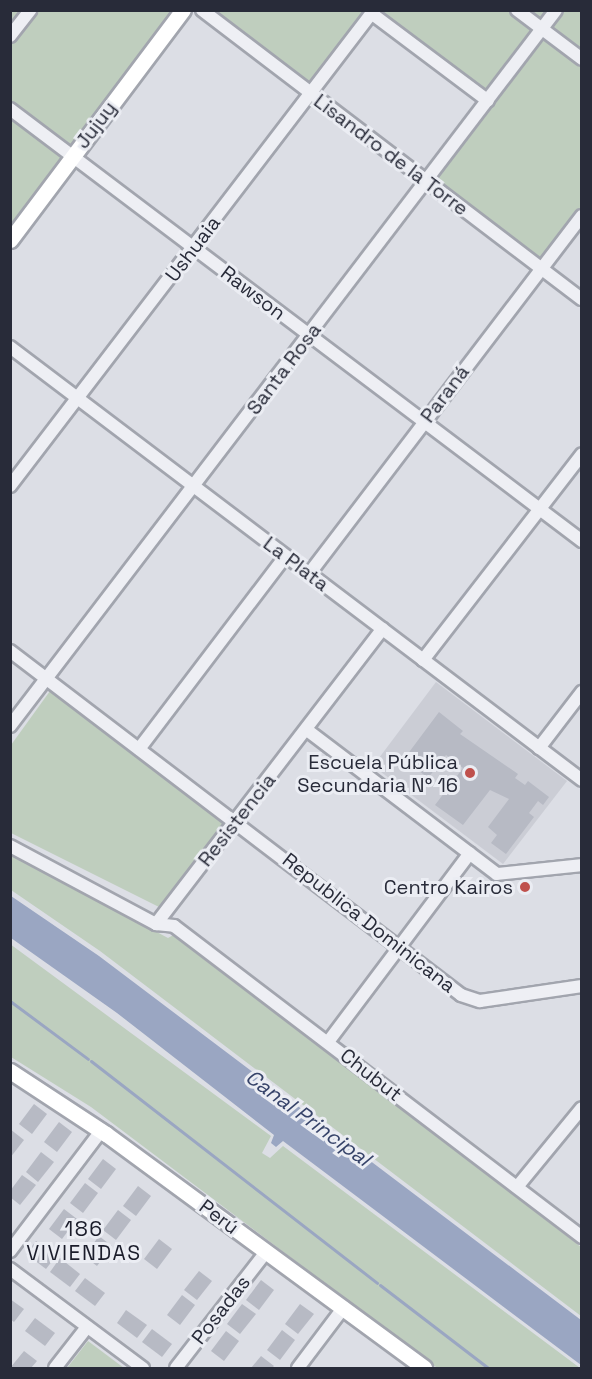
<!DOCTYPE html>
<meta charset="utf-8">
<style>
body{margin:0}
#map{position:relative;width:592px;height:1379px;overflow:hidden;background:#dcdee5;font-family:"Space Grotesk",sans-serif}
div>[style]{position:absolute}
.built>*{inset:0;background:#cbcdd5}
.green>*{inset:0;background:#bfcebe}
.water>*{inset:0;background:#9aa6c2}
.stream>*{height:3px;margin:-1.5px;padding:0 1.5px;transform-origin:1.5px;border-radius:1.5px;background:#9aa6c2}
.building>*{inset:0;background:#b7bac4}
.roads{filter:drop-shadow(2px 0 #a2a5ae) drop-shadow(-2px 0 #a2a5ae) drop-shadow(0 2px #a2a5ae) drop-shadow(0 -2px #a2a5ae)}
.minor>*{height:12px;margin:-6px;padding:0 6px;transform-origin:6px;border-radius:6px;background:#eeeff4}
.major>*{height:15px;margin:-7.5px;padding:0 7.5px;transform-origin:7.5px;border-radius:7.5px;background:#fff}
.dots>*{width:16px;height:16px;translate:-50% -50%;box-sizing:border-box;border:3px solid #ebedf3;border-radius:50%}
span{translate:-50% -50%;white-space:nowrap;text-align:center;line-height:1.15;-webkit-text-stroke:6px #ebedf3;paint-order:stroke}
.street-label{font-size:20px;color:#282b39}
.poi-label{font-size:20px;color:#282b39}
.right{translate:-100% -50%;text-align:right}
.water-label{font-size:21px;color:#364369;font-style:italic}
.neighbourhood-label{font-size:21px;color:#1a1c2a;letter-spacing:1.5px}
.frame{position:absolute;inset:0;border:12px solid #282b39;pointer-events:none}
</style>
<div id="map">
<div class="built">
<i style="clip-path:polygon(436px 682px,567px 781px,503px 864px,373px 766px)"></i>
</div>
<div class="green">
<i style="clip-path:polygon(11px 11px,174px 11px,11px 226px)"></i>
<i style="clip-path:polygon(209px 11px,367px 11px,309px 86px)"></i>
<i style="clip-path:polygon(373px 11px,581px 11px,581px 207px,539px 262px,433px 181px,493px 102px)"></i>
<i style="clip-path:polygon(50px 691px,226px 821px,159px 907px,11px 833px,11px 745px)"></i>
<i style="clip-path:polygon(10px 854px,168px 938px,175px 934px,581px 1247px,581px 1316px,100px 951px,11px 890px)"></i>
<i style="clip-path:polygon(10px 944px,271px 1136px,262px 1153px,270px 1158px,283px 1146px,580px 1368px,436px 1367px,91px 1107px,11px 1057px)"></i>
<i style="clip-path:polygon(88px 1341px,124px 1368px,67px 1368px)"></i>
</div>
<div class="water">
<i style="clip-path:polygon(11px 896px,99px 956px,581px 1320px,581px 1365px,283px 1141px,276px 1147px,271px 1143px,274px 1135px,117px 1013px,11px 938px)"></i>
</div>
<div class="stream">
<i style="left:10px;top:1001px;width:97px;rotate:36.6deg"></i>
<i style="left:91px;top:1061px;width:362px;rotate:37.8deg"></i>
<i style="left:380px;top:1285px;width:136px;rotate:37.5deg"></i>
</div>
<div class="building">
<i style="clip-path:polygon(439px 712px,463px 731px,460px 734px,518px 774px,515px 778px,525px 785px,528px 781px,549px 797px,543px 805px,538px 801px,529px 813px,534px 817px,506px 854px,491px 843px,497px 835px,488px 827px,509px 799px,490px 790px,463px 825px,435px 805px,463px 768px,446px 755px,428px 778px,404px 759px)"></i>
<i style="clip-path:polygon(34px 1104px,47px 1114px,32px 1134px,19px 1124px)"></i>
<i style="clip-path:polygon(59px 1122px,72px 1132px,57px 1152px,44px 1142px)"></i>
<i style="clip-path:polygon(10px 1129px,24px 1140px,10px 1158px)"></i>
<i style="clip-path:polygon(41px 1152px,54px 1162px,38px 1182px,26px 1172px)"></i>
<i style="clip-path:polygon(103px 1159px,116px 1169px,101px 1189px,88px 1179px)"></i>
<i style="clip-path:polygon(22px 1175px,36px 1185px,20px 1205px,10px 1197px,10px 1191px)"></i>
<i style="clip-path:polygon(85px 1183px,98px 1193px,83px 1213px,70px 1203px)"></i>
<i style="clip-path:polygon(138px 1186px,151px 1196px,136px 1216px,123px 1206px)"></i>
<i style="clip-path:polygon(64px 1209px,77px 1219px,62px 1239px,49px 1229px)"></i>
<i style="clip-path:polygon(118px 1210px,131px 1220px,116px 1240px,103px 1230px)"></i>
<i style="clip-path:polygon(99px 1236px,112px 1246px,97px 1266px,84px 1256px)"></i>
<i style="clip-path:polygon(159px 1239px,172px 1249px,157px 1269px,144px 1259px)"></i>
<i style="clip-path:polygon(36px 1241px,56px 1256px,46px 1269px,26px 1254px)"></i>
<i style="clip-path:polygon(60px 1258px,80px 1274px,70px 1287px,50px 1272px)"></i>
<i style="clip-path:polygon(199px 1271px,212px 1281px,197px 1300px,184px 1290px)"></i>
<i style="clip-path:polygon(85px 1278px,105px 1293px,95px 1306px,75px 1291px)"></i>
<i style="clip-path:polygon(261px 1280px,274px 1290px,259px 1310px,246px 1300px)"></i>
<i style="clip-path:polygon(182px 1295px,195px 1305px,180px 1325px,167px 1315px)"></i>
<i style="clip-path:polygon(10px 1299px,24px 1309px,14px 1322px,10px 1319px)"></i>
<i style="clip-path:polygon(242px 1304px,256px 1314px,240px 1334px,227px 1324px)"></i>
<i style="clip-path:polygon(300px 1304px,314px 1314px,298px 1334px,285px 1324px)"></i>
<i style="clip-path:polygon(126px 1310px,147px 1325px,137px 1338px,117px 1323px)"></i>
<i style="clip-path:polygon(35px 1318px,55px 1333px,45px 1346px,25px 1331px)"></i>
<i style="clip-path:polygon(152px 1329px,172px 1344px,162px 1357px,142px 1342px)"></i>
<i style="clip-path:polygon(282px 1330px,295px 1340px,280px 1360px,267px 1350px)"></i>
<i style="clip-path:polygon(226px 1331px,239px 1341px,224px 1361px,211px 1351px)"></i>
<i style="clip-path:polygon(24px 1351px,37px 1361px,31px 1368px,10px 1368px)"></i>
<i style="clip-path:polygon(261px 1356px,274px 1366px,272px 1368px,251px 1368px)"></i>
</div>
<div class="roads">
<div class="minor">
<i style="left:202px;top:10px;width:477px;rotate:37.3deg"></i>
<i style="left:517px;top:10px;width:81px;rotate:37deg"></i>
<i style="left:371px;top:13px;width:146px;rotate:36.9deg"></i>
<i style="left:10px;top:36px;width:33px;rotate:-52deg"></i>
<i style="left:10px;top:109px;width:717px;rotate:37.06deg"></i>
<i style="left:10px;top:347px;width:717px;rotate:37.13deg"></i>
<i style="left:10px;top:486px;width:599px;rotate:-52.59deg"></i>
<i style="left:309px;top:574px;width:450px;rotate:-52.7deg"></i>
<i style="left:10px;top:651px;width:567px;rotate:37.33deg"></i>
<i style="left:461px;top:995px;width:20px;rotate:18deg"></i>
<i style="left:480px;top:1001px;width:103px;rotate:-8.4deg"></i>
<i style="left:423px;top:660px;width:260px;rotate:-52.3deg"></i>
<i style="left:10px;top:726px;width:900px;rotate:-52.67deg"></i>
<i style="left:307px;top:730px;width:238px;rotate:37.2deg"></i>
<i style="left:497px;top:874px;width:85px;rotate:-6deg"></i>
<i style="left:539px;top:748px;width:71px;rotate:-52.5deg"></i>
<i style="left:139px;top:749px;width:241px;rotate:-52.8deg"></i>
<i style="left:10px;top:846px;width:166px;rotate:28.1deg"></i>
<i style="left:156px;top:924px;width:18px;rotate:6deg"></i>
<i style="left:174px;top:926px;width:513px;rotate:37.32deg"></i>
<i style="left:156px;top:924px;width:372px;rotate:-52.5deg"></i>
<i style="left:328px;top:1042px;width:236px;rotate:-53.1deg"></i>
<i style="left:517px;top:1187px;width:102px;rotate:-50.6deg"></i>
<i style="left:10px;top:1251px;width:152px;rotate:-52.8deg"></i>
<i style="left:10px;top:1269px;width:166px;rotate:36.7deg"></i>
<i style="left:55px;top:1368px;width:52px;rotate:-52deg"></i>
<i style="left:176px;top:1368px;width:147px;rotate:-52.2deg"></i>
<i style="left:298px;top:1368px;width:76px;rotate:-53deg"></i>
</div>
<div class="major">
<i style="left:10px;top:240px;width:288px;rotate:-53.1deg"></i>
<i style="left:10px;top:1071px;width:115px;rotate:33.3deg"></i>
<i style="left:106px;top:1134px;width:395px;rotate:36.3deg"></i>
</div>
</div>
<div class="dots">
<i style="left:470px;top:773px;background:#bf504c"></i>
<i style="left:525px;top:887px;background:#bf504c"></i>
</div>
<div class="street-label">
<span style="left:96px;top:125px;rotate:-53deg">Jujuy</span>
<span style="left:391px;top:155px;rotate:37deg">Lisandro de la Torre</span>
<span style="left:193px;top:249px;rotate:-53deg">Ushuaia</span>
<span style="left:253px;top:293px;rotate:37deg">Rawson</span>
<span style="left:284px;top:369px;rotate:-53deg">Santa Rosa</span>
<span style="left:445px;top:394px;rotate:-53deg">Paraná</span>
<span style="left:296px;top:564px;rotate:37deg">La Plata</span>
<span style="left:237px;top:820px;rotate:-52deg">Resistencia</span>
<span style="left:369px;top:923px;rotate:38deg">Republica Dominicana</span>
<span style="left:371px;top:1075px;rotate:38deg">Chubut</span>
<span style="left:219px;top:1217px;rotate:37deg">Perú</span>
<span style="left:221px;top:1310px;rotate:-52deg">Posadas</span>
</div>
<div class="poi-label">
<span class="right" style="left:458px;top:774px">Escuela Pública<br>Secundaria N° 16</span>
<span class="right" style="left:513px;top:887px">Centro Kairos</span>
</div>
<div class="water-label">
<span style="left:308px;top:1118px;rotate:36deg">Canal Principal</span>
</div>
<div class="neighbourhood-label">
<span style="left:84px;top:1241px">186<br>VIVIENDAS</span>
</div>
<div class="frame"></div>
</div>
